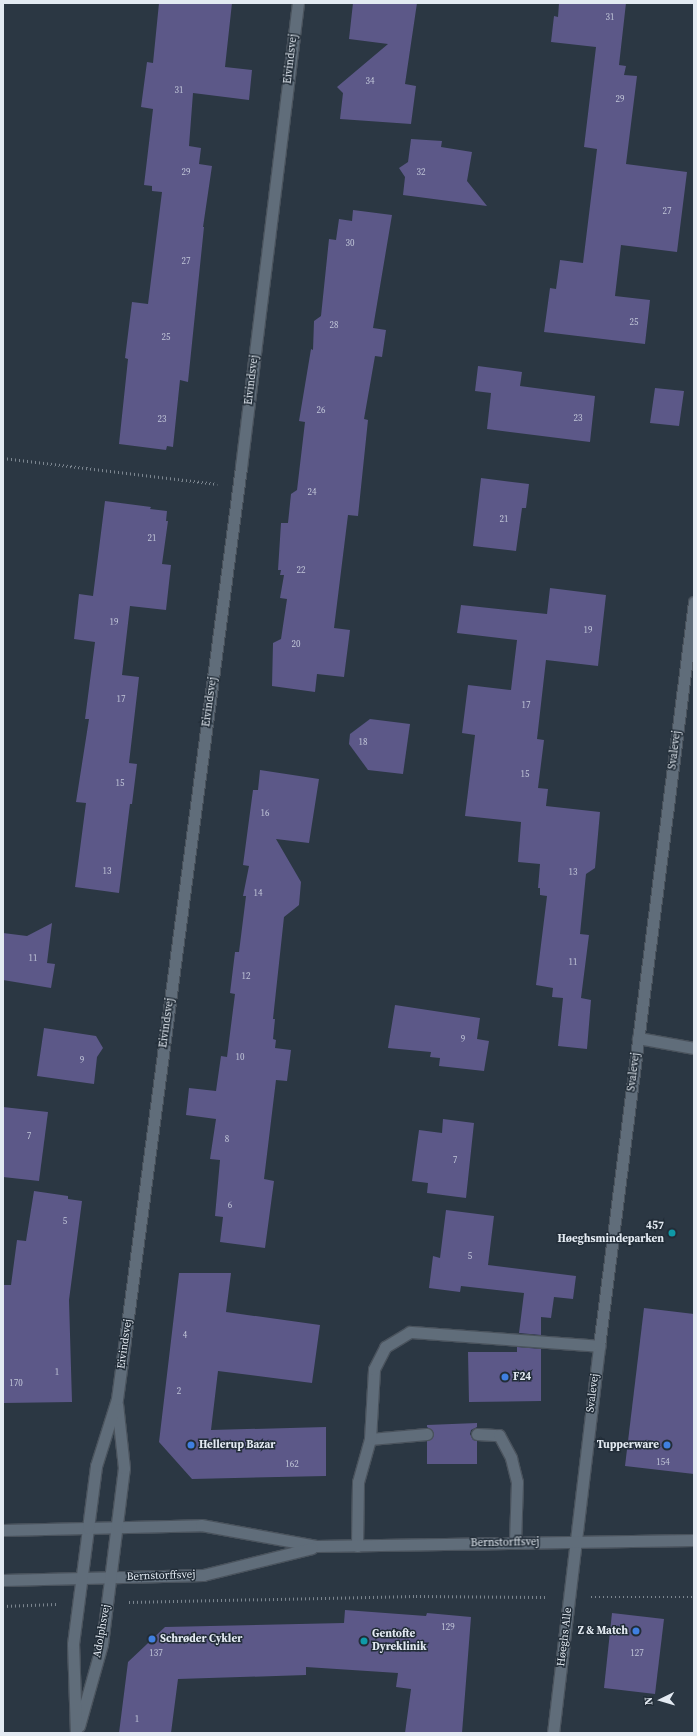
<!DOCTYPE html>
<meta charset="utf-8">
<style>
body{margin:0}
#map{position:relative;width:697px;height:1736px;overflow:hidden;background:#2b3743;font-family:"Source Serif 4",serif}
div>[style]{position:absolute}
.building>*{inset:0;background:#5c5888}
.path>*{height:2.5px;margin-top:-1.25px;transform-origin:0;background:repeating-linear-gradient(90deg,#7b858f 0 1px,transparent 0 4px)}
.roads{filter:drop-shadow(1px 0 #4a535d) drop-shadow(-1px 0 #4a535d) drop-shadow(0 1px #4a535d) drop-shadow(0 -1px #4a535d)}
.service>*{height:11px;margin:-5.5px;padding:0 5.5px;transform-origin:5.5px;border-radius:5.5px;background:#606d7a}
.minor>*{height:11px;margin:-5.5px;padding:0 5.5px;transform-origin:5.5px;border-radius:5.5px;background:#606d7a}
.tertiary>*{height:11px;margin:-5.5px;padding:0 5.5px;transform-origin:5.5px;border-radius:5.5px;background:#606d7a}
.dots>*{width:11px;height:11px;translate:-50% -50%;box-sizing:border-box;border:2px solid #222d38;border-radius:50%}
span{translate:-50% -50%;white-space:nowrap;text-align:center;line-height:1.15;-webkit-text-stroke:3px #222d38;paint-order:stroke}
.number-label{font-size:9px;color:#c1c6d8}
.number-label span{-webkit-text-stroke-width:0}
.street-label{font-size:11px;color:#e3eaf2}
.poi-label{font-size:11px;color:#e3eaf2;font-weight:700}
.right{translate:-100% -50%;text-align:right}
.left{translate:0 -50%;text-align:left}
.frame{position:absolute;inset:0;border:4px solid #e3eaf2;pointer-events:none}
.north{position:absolute;left:641px;top:1680px;width:40px;height:40px;-webkit-text-stroke:3px #222d38;paint-order:stroke;rotate:265deg;font-size:11px;font-weight:700;line-height:16px;text-align:center;color:#e3eaf2}
.north::after{content:'';display:block;margin:auto;width:14px;height:18px;background:#e3eaf2;clip-path:polygon(50% 0,100% 100%,50% 72%,0 100%)}
</style>
<div id="map">
<div class="building">
<i style="clip-path:polygon(159px 3px,232px 3px,225px 67px,252px 70px,249px 100px,193px 93px,189px 146px,201px 148px,199px 164px,212px 166px,203px 227px,204px 227px,188px 382px,180px 380px,173px 447px,167px 446px,166px 450px,119px 444px,128px 359px,125px 358px,132px 302px,148px 304px,162px 192px,152px 191px,152px 186px,144px 185px,153px 109px,141px 107px,147px 62px,153px 63px)"></i>
<i style="clip-path:polygon(353px 3px,417px 3px,405px 84px,416px 86px,411px 124px,340px 119px,343px 93px,337px 87px,388px 44px,349px 39px)"></i>
<i style="clip-path:polygon(559px 3px,626px 3px,619px 65px,626px 66px,624px 75px,637px 76px,626px 164px,687px 172px,677px 252px,621px 245px,615px 296px,650px 300px,645px 344px,544px 332px,550px 288px,556px 289px,560px 260px,583px 263px,597px 149px,584px 147px,596px 47px,551px 42px,554px 16px,558px 17px)"></i>
<i style="clip-path:polygon(411px 139px,442px 141px,441px 147px,472px 152px,467px 181px,487px 206px,403px 195px,405px 177px,399px 168px,408px 162px)"></i>
<i style="clip-path:polygon(353px 210px,392px 215px,373px 328px,386px 330px,382px 357px,375px 356px,364px 419px,368px 420px,358px 516px,348px 515px,334px 628px,350px 630px,344px 677px,317px 674px,315px 692px,272px 686px,273px 643px,281px 639px,287px 599px,280px 598px,284px 575px,280px 575px,281px 570px,278px 570px,281px 523px,288px 523px,291px 494px,297px 490px,305px 422px,299px 421px,311px 349px,313px 350px,314px 321px,321px 316px,329px 239px,336px 240px,339px 219px,352px 221px)"></i>
<i style="clip-path:polygon(478px 366px,522px 372px,520px 386px,595px 396px,590px 442px,487px 429px,491px 393px,475px 391px)"></i>
<i style="clip-path:polygon(655px 388px,684px 391px,679px 426px,650px 423px)"></i>
<i style="clip-path:polygon(481px 478px,529px 484px,526px 508px,522px 508px,516px 551px,473px 546px)"></i>
<i style="clip-path:polygon(105px 501px,151px 507px,150px 509px,167px 511px,166px 521px,168px 521px,162px 564px,171px 565px,166px 610px,130px 606px,122px 675px,139px 677px,129px 763px,137px 764px,132px 804px,130px 804px,119px 893px,75px 887px,86px 803px,76px 802px,89px 719px,85px 719px,95px 642px,74px 639px,79px 594px,93px 596px)"></i>
<i style="clip-path:polygon(550px 588px,606px 595px,598px 666px,546px 660px,537px 739px,544px 740px,538px 788px,548px 789px,546px 806px,600px 812px,595px 868px,586px 874px,580px 934px,589px 935px,581px 998px,591px 1000px,587px 1049px,558px 1046px,563px 998px,552px 997px,553px 988px,536px 985px,547px 896px,540px 895px,540px 888px,538px 888px,540px 864px,518px 862px,521px 822px,465px 816px,475px 735px,462px 733px,468px 685px,511px 690px,517px 640px,457px 633px,461px 605px,547px 614px)"></i>
<i style="clip-path:polygon(370px 719px,410px 724px,403px 774px,368px 770px,349px 744px,350px 734px)"></i>
<i style="clip-path:polygon(260px 770px,319px 779px,309px 843px,276px 839px,301px 882px,299px 905px,284px 917px,273px 1019px,275px 1019px,273px 1039px,276px 1040px,275px 1048px,291px 1050px,287px 1081px,276px 1080px,264px 1179px,274px 1181px,265px 1248px,220px 1242px,223px 1217px,215px 1216px,220px 1160px,210px 1159px,216px 1119px,186px 1115px,189px 1088px,216px 1091px,221px 1056px,227px 1057px,235px 994px,230px 993px,235px 952px,239px 952px,246px 896px,243px 896px,249px 866px,243px 865px,253px 790px,258px 790px)"></i>
<i style="clip-path:polygon(52px 923px,47px 963px,55px 964px,51px 988px,3px 980px,3px 933px,27px 936px)"></i>
<i style="clip-path:polygon(395px 1005px,480px 1018px,477px 1039px,489px 1041px,484px 1071px,439px 1066px,440px 1058px,430px 1057px,431px 1052px,388px 1048px)"></i>
<i style="clip-path:polygon(44px 1028px,96px 1036px,103px 1048px,97px 1057px,94px 1084px,37px 1076px)"></i>
<i style="clip-path:polygon(3px 1107px,48px 1112px,39px 1181px,3px 1177px)"></i>
<i style="clip-path:polygon(443px 1119px,474px 1123px,466px 1198px,427px 1193px,428px 1183px,412px 1181px,419px 1130px,442px 1133px)"></i>
<i style="clip-path:polygon(34px 1191px,68px 1196px,68px 1199px,82px 1201px,69px 1300px,72px 1402px,3px 1403px,3px 1285px,11px 1285px,17px 1240px,26px 1241px)"></i>
<i style="clip-path:polygon(446px 1210px,494px 1216px,488px 1265px,576px 1276px,573px 1299px,554px 1297px,551px 1318px,541px 1317px,541px 1335px,519px 1333px,524px 1293px,461px 1286px,460px 1292px,429px 1288px,433px 1256px,440px 1258px)"></i>
<i style="clip-path:polygon(179px 1273px,231px 1273px,226px 1312px,320px 1325px,312px 1383px,218px 1371px,211px 1430px,326px 1427px,326px 1476px,192px 1479px,159px 1442px)"></i>
<i style="clip-path:polygon(644px 1308px,694px 1314px,694px 1474px,625px 1466px)"></i>
<i style="clip-path:polygon(517px 1347px,541px 1349px,541px 1401px,469px 1402px,468px 1352px,517px 1352px)"></i>
<i style="clip-path:polygon(477px 1423px,477px 1427px,471px 1430px,470px 1434px,473px 1440px,477px 1441px,477px 1464px,427px 1464px,427px 1441px,431px 1439px,434px 1434px,432px 1430px,427px 1427px,427px 1425px)"></i>
<i style="clip-path:polygon(345px 1610px,426px 1616px,427px 1613px,471px 1617px,462px 1733px,405px 1733px,411px 1689px,396px 1687px,398px 1673px,306px 1667px,306px 1675px,178px 1679px,171px 1733px,119px 1733px,128px 1662px,165px 1627px,344px 1623px)"></i>
<i style="clip-path:polygon(612px 1613px,664px 1619px,655px 1694px,604px 1688px)"></i>
</div>
<div class="path">
<i style="left:3px;top:458px;width:216px;rotate:6.9deg"></i>
<i style="left:591px;top:1597px;width:103px"></i>
<i style="left:129px;top:1602px;width:287px;rotate:-1.2deg"></i>
<i style="left:416px;top:1596px;width:130px;rotate:0.4deg"></i>
<i style="left:3px;top:1606px;width:53px;rotate:-2.2deg"></i>
</div>
<div class="roads">
<div class="service">
<i style="left:477px;top:1434px;width:22px;rotate:3deg"></i>
<i style="left:499px;top:1435px;width:26px;rotate:62deg"></i>
<i style="left:511px;top:1458px;width:25px;rotate:76deg"></i>
<i style="left:517px;top:1482px;width:61px;rotate:91.9deg"></i>
<i style="left:370px;top:1439px;width:57px;rotate:-5deg"></i>
<i style="left:357px;top:1546px;width:64px;rotate:-89.1deg"></i>
<i style="left:358px;top:1482px;width:45px;rotate:-74.4deg"></i>
<i style="left:370px;top:1439px;width:70px;rotate:-86.7deg"></i>
<i style="left:374px;top:1369px;width:25px;rotate:-63deg"></i>
<i style="left:385px;top:1347px;width:29px;rotate:-31deg"></i>
<i style="left:410px;top:1332px;width:190px;rotate:4.2deg"></i>
</div>
<div class="minor">
<i style="left:638px;top:1038px;width:57px;rotate:10.1deg"></i>
<i style="left:553px;top:1733px;width:390px;rotate:-83.2deg"></i>
<i style="left:599px;top:1346px;width:750px;rotate:-82.72deg"></i>
</div>
<div class="tertiary">
<i style="left:3px;top:1530px;width:198px;rotate:-1.4deg"></i>
<i style="left:201px;top:1525px;width:117px;rotate:10.3deg"></i>
<i style="left:316px;top:1546px;width:378px;rotate:-0.9deg"></i>
<i style="left:3px;top:1580px;width:200px;rotate:-1.4deg"></i>
<i style="left:203px;top:1575px;width:112px;rotate:-13.9deg"></i>
<i style="left:79px;top:1726px;width:85px;rotate:-74.3deg"></i>
<i style="left:102px;top:1644px;width:177px;rotate:-82.9deg"></i>
<i style="left:124px;top:1468px;width:64px;rotate:-96.2deg"></i>
<i style="left:76px;top:1733px;width:89px;rotate:-91.9deg"></i>
<i style="left:73px;top:1644px;width:117px;rotate:-82.6deg"></i>
<i style="left:88px;top:1528px;width:63px;rotate:-82.6deg"></i>
<i style="left:96px;top:1466px;width:70px;rotate:-72.6deg"></i>
<i style="left:117px;top:1399px;width:60px;rotate:-82.3deg"></i>
<i style="left:125px;top:1340px;width:881px;rotate:-82.43deg"></i>
<i style="left:241px;top:467px;width:467px;rotate:-83deg"></i>
</div>
</div>
<div class="dots">
<i style="left:672px;top:1233px;background:#0f9aa8"></i>
<i style="left:505px;top:1377px;background:#3f7fe0"></i>
<i style="left:191px;top:1445px;background:#3f7fe0"></i>
<i style="left:667px;top:1445px;background:#3f7fe0"></i>
<i style="left:636px;top:1631px;background:#3f7fe0"></i>
<i style="left:152px;top:1639px;background:#3f7fe0"></i>
<i style="left:364px;top:1641px;background:#0f9aa8"></i>
</div>
<div class="number-label">
<span style="left:610px;top:17px">31</span>
<span style="left:370px;top:81px">34</span>
<span style="left:179px;top:90px">31</span>
<span style="left:620px;top:99px">29</span>
<span style="left:186px;top:172px">29</span>
<span style="left:421px;top:172px">32</span>
<span style="left:667px;top:211px">27</span>
<span style="left:350px;top:243px">30</span>
<span style="left:186px;top:261px">27</span>
<span style="left:634px;top:322px">25</span>
<span style="left:334px;top:325px">28</span>
<span style="left:166px;top:337px">25</span>
<span style="left:321px;top:410px">26</span>
<span style="left:578px;top:418px">23</span>
<span style="left:162px;top:419px">23</span>
<span style="left:312px;top:492px">24</span>
<span style="left:504px;top:519px">21</span>
<span style="left:152px;top:538px">21</span>
<span style="left:301px;top:570px">22</span>
<span style="left:114px;top:622px">19</span>
<span style="left:588px;top:630px">19</span>
<span style="left:296px;top:644px">20</span>
<span style="left:121px;top:699px">17</span>
<span style="left:526px;top:705px">17</span>
<span style="left:363px;top:742px">18</span>
<span style="left:525px;top:774px">15</span>
<span style="left:120px;top:783px">15</span>
<span style="left:265px;top:813px">16</span>
<span style="left:107px;top:871px">13</span>
<span style="left:573px;top:872px">13</span>
<span style="left:258px;top:893px">14</span>
<span style="left:33px;top:958px">11</span>
<span style="left:573px;top:962px">11</span>
<span style="left:246px;top:976px">12</span>
<span style="left:463px;top:1039px">9</span>
<span style="left:240px;top:1057px">10</span>
<span style="left:82px;top:1060px">9</span>
<span style="left:29px;top:1136px">7</span>
<span style="left:227px;top:1139px">8</span>
<span style="left:455px;top:1160px">7</span>
<span style="left:230px;top:1205px">6</span>
<span style="left:65px;top:1221px">5</span>
<span style="left:470px;top:1256px">5</span>
<span style="left:185px;top:1335px">4</span>
<span style="left:57px;top:1372px">1</span>
<span style="left:16px;top:1383px">170</span>
<span style="left:179px;top:1391px">2</span>
<span style="left:663px;top:1462px">154</span>
<span style="left:292px;top:1464px">162</span>
<span style="left:448px;top:1627px">129</span>
<span style="left:156px;top:1653px">137</span>
<span style="left:637px;top:1653px">127</span>
<span style="left:137px;top:1719px">1</span>
</div>
<div class="street-label">
<span style="left:291px;top:59px;rotate:-83deg">Eivindsvej</span>
<span style="left:252px;top:380px;rotate:-83deg">Eivindsvej</span>
<span style="left:210px;top:702px;rotate:-82deg">Eivindsvej</span>
<span style="left:675px;top:750px;rotate:-83deg">Svalevej</span>
<span style="left:167px;top:1023px;rotate:-82deg">Eivindsvej</span>
<span style="left:634px;top:1072px;rotate:-83deg">Svalevej</span>
<span style="left:125px;top:1344px;rotate:-82deg">Eivindsvej</span>
<span style="left:593px;top:1393px;rotate:-83deg">Svalevej</span>
<span style="left:505px;top:1543px;rotate:-1deg">Bernstorffsvej</span>
<span style="left:161px;top:1576px;rotate:-2deg">Bernstorffsvej</span>
<span style="left:102px;top:1631px;rotate:-80deg">Adolphsvej</span>
<span style="left:565px;top:1637px;rotate:-83deg">Høeghs Alle</span>
</div>
<div class="poi-label">
<span class="right" style="left:664px;top:1233px">457<br>Høeghsmindeparken</span>
<span class="left" style="left:513px;top:1377px">F24</span>
<span class="left" style="left:199px;top:1445px">Hellerup Bazar</span>
<span class="right" style="left:659px;top:1445px">Tupperware</span>
<span class="right" style="left:628px;top:1631px">Z &amp; Match</span>
<span class="left" style="left:372px;top:1641px">Gentofte<br>Dyreklinik</span>
<span class="left" style="left:160px;top:1639px">Schrøder Cykler</span>
</div>
<div class="frame"></div>
<div class="north">N</div>
</div>
